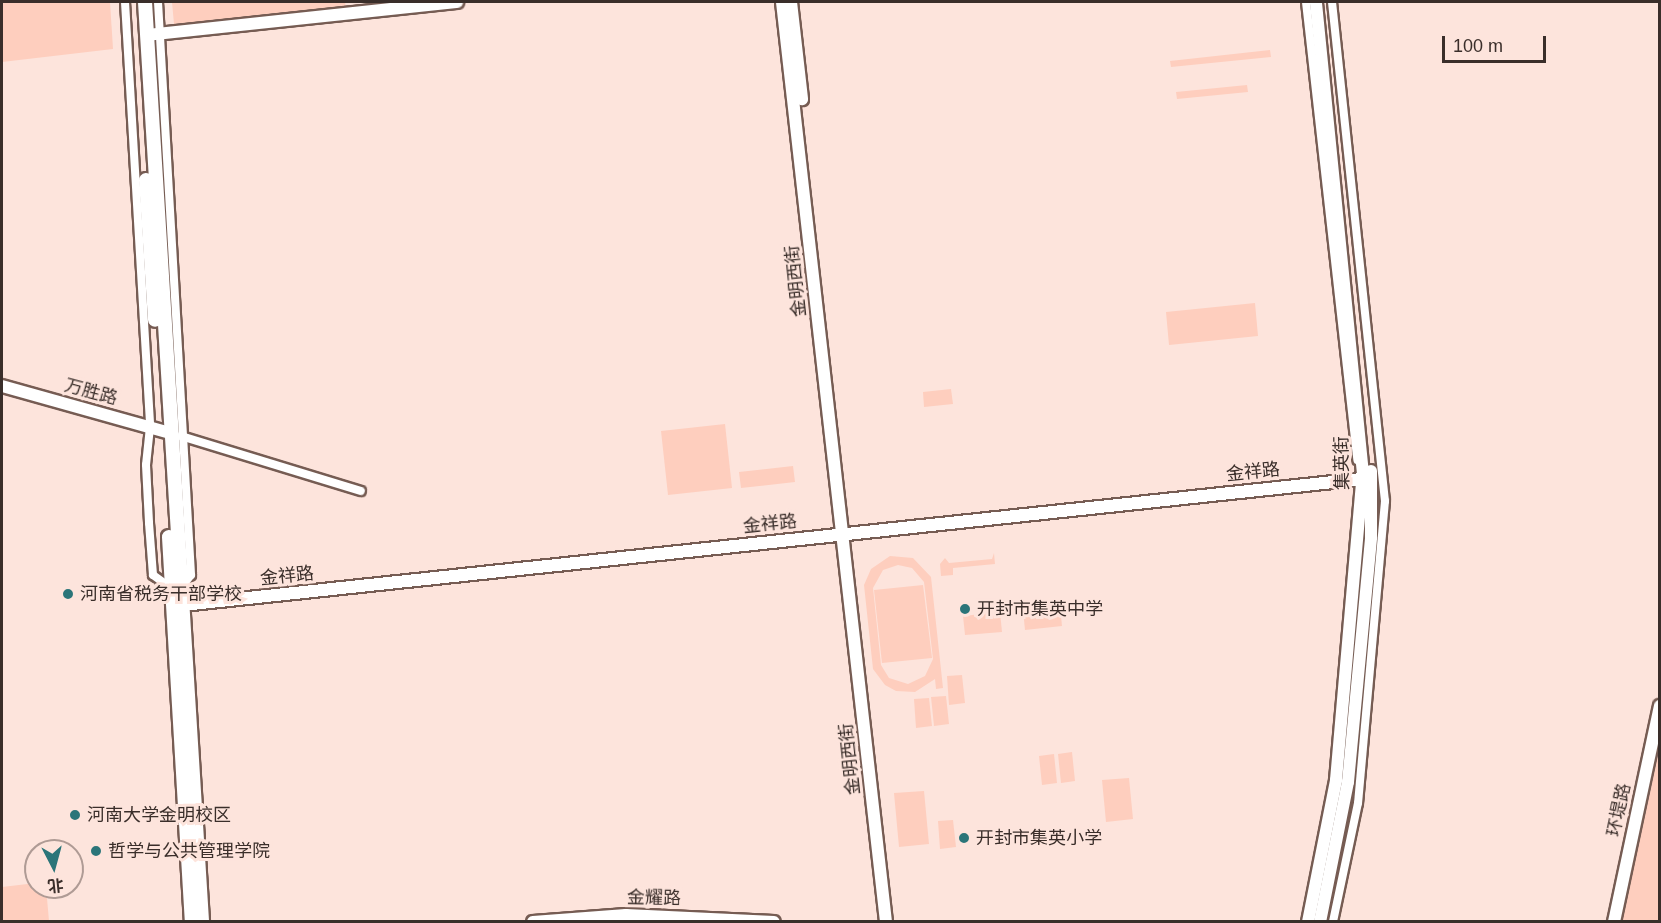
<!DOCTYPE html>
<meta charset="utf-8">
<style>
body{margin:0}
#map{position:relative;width:1661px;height:923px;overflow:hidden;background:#fde4dc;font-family:Arial,"Noto Sans SC",sans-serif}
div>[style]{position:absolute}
.green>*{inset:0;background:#fecebe}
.roads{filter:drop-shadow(2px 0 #765c53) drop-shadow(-2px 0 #765c53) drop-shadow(0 2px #765c53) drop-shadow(0 -2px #765c53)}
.street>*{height:8px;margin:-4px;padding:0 4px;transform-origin:4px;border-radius:4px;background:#fff}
.secondary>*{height:12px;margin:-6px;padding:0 6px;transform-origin:6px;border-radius:6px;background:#fff}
.primary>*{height:14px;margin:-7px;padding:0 7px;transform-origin:7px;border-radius:7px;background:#fff}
.dots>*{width:16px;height:16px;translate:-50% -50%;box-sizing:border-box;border:3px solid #fde4dc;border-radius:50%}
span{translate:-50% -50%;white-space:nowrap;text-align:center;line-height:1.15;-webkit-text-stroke:6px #fde4dc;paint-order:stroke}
.street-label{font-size:18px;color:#3a2e2a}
.poi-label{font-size:18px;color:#3a2e2a}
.left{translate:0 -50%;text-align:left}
.frame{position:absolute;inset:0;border:3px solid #3a2e2a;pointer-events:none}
.north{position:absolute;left:24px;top:839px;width:60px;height:60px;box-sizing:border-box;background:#fde4dc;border:2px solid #af9b95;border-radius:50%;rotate:174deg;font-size:16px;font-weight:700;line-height:24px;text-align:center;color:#3a2e2a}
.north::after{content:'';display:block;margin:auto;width:21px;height:27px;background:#2b7579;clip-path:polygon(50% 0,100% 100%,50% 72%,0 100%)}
.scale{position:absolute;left:1442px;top:36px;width:104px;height:27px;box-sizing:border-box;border:3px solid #3a2e2a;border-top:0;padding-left:8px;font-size:18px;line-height:21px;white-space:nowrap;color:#3a2e2a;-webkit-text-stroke:4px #fde4dc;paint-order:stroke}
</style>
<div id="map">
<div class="green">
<i style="clip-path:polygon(2px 2px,110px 2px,113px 49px,2px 62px)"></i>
<i style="clip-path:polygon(172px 2px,345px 2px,346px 8px,174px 24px)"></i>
<i style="clip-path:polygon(1270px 50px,1271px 57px,1171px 67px,1170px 61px)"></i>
<i style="clip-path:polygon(1247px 85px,1248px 92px,1177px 99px,1176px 92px)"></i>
<i style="clip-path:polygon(1255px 303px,1258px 336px,1169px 345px,1166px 312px)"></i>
<i style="clip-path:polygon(951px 389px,953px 404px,924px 407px,923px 392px)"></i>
<i style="clip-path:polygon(725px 424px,732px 488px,668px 495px,661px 431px)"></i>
<i style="clip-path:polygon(793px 466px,795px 482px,741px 488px,739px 472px)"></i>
<i style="clip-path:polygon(994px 553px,995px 564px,953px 568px,953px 575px,941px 576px,940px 564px,945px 558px,949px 563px,992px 559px)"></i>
<i style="clip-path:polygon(evenodd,890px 556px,913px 558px,931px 577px,943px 688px,936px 689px,935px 679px,915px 692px,896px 691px,885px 685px,873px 669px,864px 585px,871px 569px,890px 556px,898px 565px,912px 568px,924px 582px,933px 659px,925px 676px,908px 684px,889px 678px,881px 665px,873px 588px,883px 570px,898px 565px)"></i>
<i style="clip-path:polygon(923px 585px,932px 658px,882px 663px,874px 590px)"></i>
<i style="clip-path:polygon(1060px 606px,1062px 626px,1025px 630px,1023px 610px)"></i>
<i style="clip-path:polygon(1000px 612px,1002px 632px,965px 635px,963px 616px)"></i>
<i style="clip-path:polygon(962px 675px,965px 703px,949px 705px,947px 676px)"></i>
<i style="clip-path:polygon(946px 696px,949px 724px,934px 726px,931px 697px)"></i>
<i style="clip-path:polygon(929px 698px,932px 726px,916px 728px,914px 699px)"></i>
<i style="clip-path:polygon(1659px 750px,1659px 921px,1622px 921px)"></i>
<i style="clip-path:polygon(1072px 752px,1075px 781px,1061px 783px,1058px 754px)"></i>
<i style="clip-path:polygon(1054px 754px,1057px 783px,1042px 785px,1039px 756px)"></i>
<i style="clip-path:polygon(1129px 778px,1133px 819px,1106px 822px,1102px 780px)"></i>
<i style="clip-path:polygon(924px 791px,929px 844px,899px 847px,894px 793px)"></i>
<i style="clip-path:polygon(953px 820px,956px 847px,940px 849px,938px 821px)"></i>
<i style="clip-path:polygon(36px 883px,36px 887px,46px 887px,49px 921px,2px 921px,2px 887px)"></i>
</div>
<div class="roads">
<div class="street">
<i style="left:125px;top:2px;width:426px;rotate:86.6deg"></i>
<i style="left:150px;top:427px;width:38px;rotate:96deg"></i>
<i style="left:146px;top:465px;width:58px;rotate:87deg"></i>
<i style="left:149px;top:523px;width:52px;rotate:85.6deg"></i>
<i style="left:153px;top:575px;width:24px;rotate:36deg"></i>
<i style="left:158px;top:2px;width:574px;rotate:86.7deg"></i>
<i style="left:191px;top:575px;width:14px;rotate:129deg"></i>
<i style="left:1306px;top:2px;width:461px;rotate:83.6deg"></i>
<i style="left:1332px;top:2px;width:502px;rotate:83.94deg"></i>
<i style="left:1385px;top:501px;width:303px;rotate:95.1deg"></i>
<i style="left:1358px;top:803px;width:122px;rotate:101.9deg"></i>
<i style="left:181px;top:436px;width:188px;rotate:17deg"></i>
</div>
<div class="secondary">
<i style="left:782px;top:2px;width:926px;rotate:83.55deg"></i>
<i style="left:791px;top:2px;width:98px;rotate:83.5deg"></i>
<i style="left:147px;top:35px;width:312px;rotate:-6.1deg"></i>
<i style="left:2px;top:386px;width:174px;rotate:15.6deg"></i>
<i style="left:173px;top:606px;width:1205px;rotate:-6.1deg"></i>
<i style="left:533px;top:922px;width:93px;rotate:-4.3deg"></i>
<i style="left:626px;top:915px;width:148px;rotate:2.7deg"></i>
<i style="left:1308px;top:922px;width:145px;rotate:-78.8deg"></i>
<i style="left:1336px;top:780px;width:307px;rotate:-85deg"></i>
<i style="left:1363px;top:474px;width:474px;rotate:-95.7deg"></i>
<i style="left:1320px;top:922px;width:143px;rotate:-78.7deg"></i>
<i style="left:1348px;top:782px;width:246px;rotate:-84.6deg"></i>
<i style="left:1371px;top:537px;width:66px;rotate:-90deg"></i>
<i style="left:1614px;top:922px;width:221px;rotate:-78deg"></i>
</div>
<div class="primary">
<i style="left:145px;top:2px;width:922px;rotate:86.45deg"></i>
<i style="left:146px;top:180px;width:140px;rotate:86.3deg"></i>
<i style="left:169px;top:537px;width:386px;rotate:86.6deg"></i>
</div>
</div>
<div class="dots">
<i style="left:68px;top:594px;background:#2b7579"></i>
<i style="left:965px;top:609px;background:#2b7579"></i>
<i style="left:75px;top:815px;background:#2b7579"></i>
<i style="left:964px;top:838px;background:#2b7579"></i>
<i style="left:96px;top:851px;background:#2b7579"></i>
</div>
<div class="street-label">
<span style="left:796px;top:281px;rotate:-96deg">金明西街</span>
<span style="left:91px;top:392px;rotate:15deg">万胜路</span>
<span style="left:1342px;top:463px;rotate:-91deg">集英街</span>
<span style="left:1253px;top:472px;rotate:-6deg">金祥路</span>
<span style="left:770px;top:524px;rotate:-6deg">金祥路</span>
<span style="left:287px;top:576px;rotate:-6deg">金祥路</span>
<span style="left:850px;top:759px;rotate:-96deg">金明西街</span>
<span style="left:1619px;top:810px;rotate:-78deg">环堤路</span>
<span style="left:654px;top:898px;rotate:1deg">金耀路</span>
</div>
<div class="poi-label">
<span class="left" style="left:80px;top:594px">河南省税务干部学校</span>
<span class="left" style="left:977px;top:609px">开封市集英中学</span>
<span class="left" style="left:87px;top:815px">河南大学金明校区</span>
<span class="left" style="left:976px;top:838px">开封市集英小学</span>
<span class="left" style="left:108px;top:851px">哲学与公共管理学院</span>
</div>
<div class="frame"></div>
<div class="north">北</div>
<div class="scale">100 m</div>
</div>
